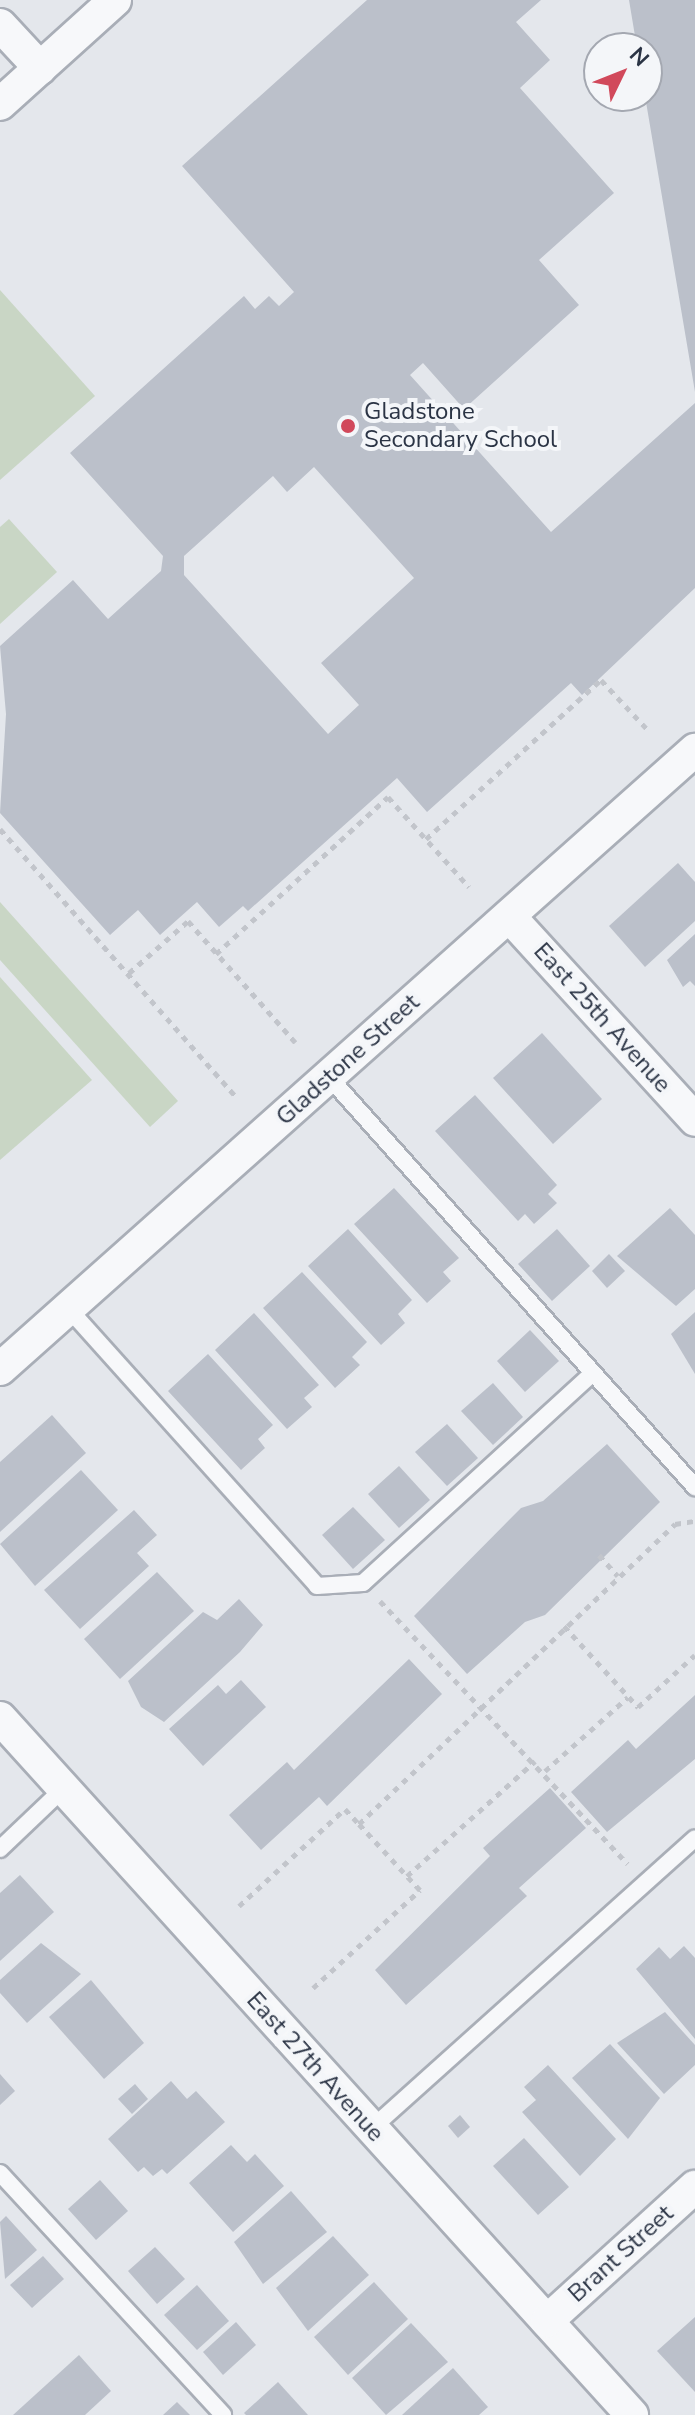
<!DOCTYPE html>
<style>
body{margin:0}
#map{position:relative;width:695px;height:2415px;overflow:hidden;background:#e4e7ec;font-family:"Nunito Sans",sans-serif}
div>[style]{position:absolute}
.green>*{inset:0;background:#c9d6c5}
.building>*{inset:0;background:#bbc0ca}
.path>*{height:5px;margin-top:-2.5px;transform-origin:0;background:repeating-linear-gradient(90deg,#c2c5cb 0 6px,transparent 0 12px)}
.roads{filter:drop-shadow(2px 0 #a9aeb7) drop-shadow(-2px 0 #a9aeb7) drop-shadow(0 2px #a9aeb7) drop-shadow(0 -2px #a9aeb7)}
.lane>*{height:16px;margin:-8px;padding:0 8px;transform-origin:8px;border-radius:8px;background:#f7f8fa}
.street>*{height:32px;margin:-16px;padding:0 16px;transform-origin:16px;border-radius:16px;background:#f7f8fa}
.dots>*{width:22px;height:22px;translate:-50% -50%;box-sizing:border-box;border:4px solid #f4f6f9;border-radius:50%}
span{translate:-50% -50%;white-space:nowrap;text-align:center;line-height:1.15;-webkit-text-stroke:8px #f4f6f9;paint-order:stroke}
.poi-label{font-size:24px;color:#2b3445}
.left{translate:0 -50%;text-align:left}
.street-label{font-size:24px;color:#2b3445}
.north{position:absolute;left:583px;top:32px;width:80px;height:80px;box-sizing:border-box;background:#f4f6f9;border:2px solid #a4a8b1;border-radius:50%;rotate:47deg;font-size:22px;font-weight:700;line-height:32px;text-align:center;color:#2b3445}
.north::after{content:'';display:block;margin:auto;width:28px;height:36px;background:#d1495b;clip-path:polygon(50% 0,100% 100%,50% 72%,0 100%)}
</style>
<div id="map">
<div class="green">
<i style="clip-path:polygon(0 290px,95px 396px,0 480px)"></i>
<i style="clip-path:polygon(9px 519px,57px 572px,0 624px,0 527px)"></i>
<i style="clip-path:polygon(0 902px,178px 1101px,150px 1127px,0 960px)"></i>
<i style="clip-path:polygon(0 977px,92px 1080px,0 1160px)"></i>
</div>
<div class="building">
<i style="clip-path:polygon(evenodd,367px 0,541px 0,516px 22px,550px 60px,520px 88px,614px 193px,539px 260px,579px 305px,464px 409px,423px 363px,410px 375px,551px 532px,695px 403px,695px 588px,582px 695px,571px 683px,427px 812px,397px 778px,248px 911px,243px 906px,219px 927px,197px 902px,160px 935px,138px 910px,110px 935px,0 813px,6px 714px,0 646px,73px 580px,108px 619px,161px 571px,163px 556px,70px 453px,244px 296px,255px 309px,269px 296px,279px 306px,294px 292px,182px 166px,367px 0,314px 467px,414px 578px,321px 663px,359px 705px,328px 734px,184px 575px,184px 556px,273px 476px,287px 492px,314px 467px)"></i>
<i style="clip-path:polygon(629px 0,695px 0,695px 392px,645px 96px,647px 48px,637px 48px)"></i>
<i style="clip-path:polygon(678px 863px,695px 882px,695px 921px,645px 967px,609px 926px)"></i>
<i style="clip-path:polygon(695px 934px,695px 986px,690px 981px,683px 987px,667px 960px)"></i>
<i style="clip-path:polygon(542px 1033px,602px 1099px,553px 1144px,493px 1078px)"></i>
<i style="clip-path:polygon(475px 1095px,557px 1185px,548px 1194px,557px 1203px,534px 1224px,525px 1214px,518px 1221px,435px 1131px)"></i>
<i style="clip-path:polygon(394px 1188px,459px 1258px,443px 1272px,451px 1281px,427px 1303px,354px 1224px)"></i>
<i style="clip-path:polygon(670px 1208px,695px 1235px,695px 1289px,676px 1306px,617px 1256px)"></i>
<i style="clip-path:polygon(348px 1229px,412px 1300px,398px 1314px,405px 1323px,381px 1345px,308px 1266px)"></i>
<i style="clip-path:polygon(557px 1229px,590px 1266px,552px 1301px,518px 1264px)"></i>
<i style="clip-path:polygon(609px 1254px,625px 1271px,607px 1288px,592px 1271px)"></i>
<i style="clip-path:polygon(302px 1272px,367px 1342px,352px 1357px,360px 1365px,335px 1388px,263px 1308px)"></i>
<i style="clip-path:polygon(695px 1312px,695px 1374px,671px 1334px)"></i>
<i style="clip-path:polygon(254px 1313px,319px 1385px,304px 1398px,312px 1407px,287px 1429px,215px 1350px)"></i>
<i style="clip-path:polygon(530px 1330px,559px 1361px,525px 1392px,497px 1361px)"></i>
<i style="clip-path:polygon(208px 1354px,273px 1425px,258px 1439px,265px 1448px,241px 1470px,168px 1391px)"></i>
<i style="clip-path:polygon(493px 1383px,523px 1417px,493px 1445px,461px 1411px)"></i>
<i style="clip-path:polygon(52px 1415px,86px 1453px,0 1532px,0 1462px)"></i>
<i style="clip-path:polygon(447px 1424px,478px 1458px,447px 1486px,415px 1452px)"></i>
<i style="clip-path:polygon(607px 1444px,660px 1502px,545px 1615px,525px 1622px,467px 1674px,414px 1616px,521px 1508px,543px 1501px)"></i>
<i style="clip-path:polygon(399px 1466px,430px 1500px,399px 1528px,368px 1494px)"></i>
<i style="clip-path:polygon(81px 1470px,118px 1510px,35px 1586px,0 1544px)"></i>
<i style="clip-path:polygon(353px 1507px,385px 1540px,353px 1569px,322px 1535px)"></i>
<i style="clip-path:polygon(134px 1510px,157px 1535px,137px 1553px,149px 1566px,80px 1629px,44px 1590px)"></i>
<i style="clip-path:polygon(157px 1572px,194px 1611px,120px 1679px,84px 1639px)"></i>
<i style="clip-path:polygon(239px 1599px,263px 1625px,240px 1652px,164px 1722px,141px 1707px,128px 1681px,203px 1612px,217px 1620px)"></i>
<i style="clip-path:polygon(409px 1659px,442px 1694px,327px 1806px,319px 1797px,261px 1850px,229px 1815px,287px 1762px,294px 1770px)"></i>
<i style="clip-path:polygon(241px 1680px,266px 1707px,203px 1766px,169px 1729px,218px 1685px,226px 1694px)"></i>
<i style="clip-path:polygon(695px 1695px,695px 1759px,607px 1832px,571px 1792px,628px 1740px,636px 1749px)"></i>
<i style="clip-path:polygon(550px 1788px,586px 1828px,519px 1888px,527px 1896px,406px 2005px,375px 1970px,490px 1856px,483px 1848px)"></i>
<i style="clip-path:polygon(20px 1875px,54px 1912px,0 1961px,0 1893px)"></i>
<i style="clip-path:polygon(41px 1943px,81px 1974px,27px 2023px,0 1993px,0 1980px)"></i>
<i style="clip-path:polygon(684px 1946px,695px 1958px,695px 2039px,636px 1969px,659px 1947px,670px 1959px)"></i>
<i style="clip-path:polygon(91px 1980px,144px 2043px,104px 2079px,49px 2017px)"></i>
<i style="clip-path:polygon(665px 2012px,695px 2045px,695px 2065px,664px 2094px,617px 2043px)"></i>
<i style="clip-path:polygon(610px 2044px,660px 2098px,628px 2139px,572px 2078px)"></i>
<i style="clip-path:polygon(548px 2065px,616px 2139px,580px 2176px,522px 2112px,536px 2100px,524px 2087px)"></i>
<i style="clip-path:polygon(0 2074px,15px 2091px,0 2105px)"></i>
<i style="clip-path:polygon(171px 2081px,187px 2099px,196px 2091px,225px 2122px,167px 2174px,162px 2169px,153px 2176px,144px 2167px,138px 2172px,108px 2139px)"></i>
<i style="clip-path:polygon(135px 2084px,148px 2099px,132px 2114px,118px 2099px)"></i>
<i style="clip-path:polygon(460px 2115px,470px 2127px,458px 2138px,448px 2126px)"></i>
<i style="clip-path:polygon(524px 2138px,569px 2187px,538px 2215px,493px 2166px)"></i>
<i style="clip-path:polygon(231px 2145px,247px 2162px,255px 2154px,284px 2186px,233px 2232px,189px 2183px)"></i>
<i style="clip-path:polygon(100px 2180px,128px 2211px,96px 2240px,68px 2209px)"></i>
<i style="clip-path:polygon(291px 2191px,327px 2232px,263px 2284px,234px 2242px)"></i>
<i style="clip-path:polygon(6px 2216px,37px 2250px,5px 2279px,0 2222px)"></i>
<i style="clip-path:polygon(333px 2236px,369px 2275px,308px 2331px,276px 2288px)"></i>
<i style="clip-path:polygon(155px 2247px,185px 2279px,157px 2304px,128px 2271px)"></i>
<i style="clip-path:polygon(43px 2256px,64px 2279px,32px 2308px,10px 2285px)"></i>
<i style="clip-path:polygon(374px 2282px,408px 2319px,348px 2375px,314px 2337px)"></i>
<i style="clip-path:polygon(197px 2285px,229px 2321px,197px 2350px,164px 2315px)"></i>
<i style="clip-path:polygon(695px 2317px,695px 2392px,657px 2351px)"></i>
<i style="clip-path:polygon(236px 2322px,256px 2345px,223px 2375px,203px 2352px)"></i>
<i style="clip-path:polygon(411px 2323px,448px 2362px,386px 2415px,352px 2378px)"></i>
<i style="clip-path:polygon(79px 2355px,111px 2391px,85px 2415px,13px 2415px)"></i>
<i style="clip-path:polygon(453px 2368px,488px 2407px,479px 2415px,402px 2415px)"></i>
<i style="clip-path:polygon(278px 2382px,308px 2415px,246px 2415px,244px 2413px)"></i>
<i style="clip-path:polygon(177px 2402px,190px 2415px,163px 2415px)"></i>
</div>
<div class="path">
<i style="left:0;top:829px;width:356px;rotate:48.6deg"></i>
<i style="left:426px;top:839px;width:236px;rotate:-42.3deg"></i>
<i style="left:601px;top:680px;width:66px;rotate:46.8deg"></i>
<i style="left:216px;top:954px;width:233px;rotate:-42.4deg"></i>
<i style="left:388px;top:797px;width:121px;rotate:48deg"></i>
<i style="left:129px;top:973px;width:79px;rotate:-41.4deg"></i>
<i style="left:188px;top:921px;width:162px;rotate:48.5deg"></i>
<i style="left:599px;top:1555px;width:28px;rotate:48deg"></i>
<i style="left:380px;top:1601px;width:361px;rotate:46.7deg"></i>
<i style="left:564px;top:1626px;width:110px;rotate:47.6deg"></i>
<i style="left:638px;top:1707px;width:77px;rotate:-42.4deg"></i>
<i style="left:545px;top:1771px;width:111px;rotate:-41.7deg"></i>
<i style="left:359px;top:1824px;width:71px;rotate:47.3deg"></i>
<i style="left:239px;top:1906px;width:144px;rotate:-42.5deg"></i>
<i style="left:345px;top:1809px;width:21px;rotate:47deg"></i>
<i style="left:359px;top:1824px;width:436px;rotate:-43.5deg"></i>
<i style="left:675px;top:1524px;width:20px;rotate:-9deg"></i>
<i style="left:313px;top:1988px;width:145px;rotate:-42.5deg"></i>
<i style="left:420px;top:1890px;width:19px;rotate:-133deg"></i>
<i style="left:407px;top:1876px;width:172px;rotate:-41.9deg"></i>
</div>
<div class="roads">
<div class="lane">
<i style="left:329px;top:1077px;width:550px;rotate:48.25deg"></i>
<i style="left:68px;top:1308px;width:373px;rotate:48.1deg"></i>
<i style="left:317px;top:1586px;width:46px;rotate:-3.7deg"></i>
<i style="left:363px;top:1583px;width:310px;rotate:-42.4deg"></i>
<i style="left:0;top:1849px;width:88px;rotate:-43.6deg"></i>
<i style="left:371px;top:2129px;width:435px;rotate:-41.9deg"></i>
<i style="left:0;top:2173px;width:329px;rotate:47.3deg"></i>
</div>
<div class="street">
<i style="left:0;top:25px;width:59px;rotate:47.1deg"></i>
<i style="left:0;top:104px;width:155px;rotate:-42.1deg"></i>
<i style="left:509px;top:916px;width:276px;rotate:47.6deg"></i>
<i style="left:0;top:1369px;width:931px;rotate:-41.69deg"></i>
<i style="left:0;top:1718px;width:941px;rotate:47.8deg"></i>
<i style="left:547px;top:2321px;width:200px;rotate:-42.2deg"></i>
</div>
</div>
<div class="dots">
<i style="left:348px;top:426px;background:#d1495b"></i>
</div>
<div class="poi-label">
<span class="left" style="left:364px;top:426px">Gladstone<br>Secondary School</span>
</div>
<div class="street-label">
<span style="left:602px;top:1018px;rotate:48deg">East 25th Avenue</span>
<span style="left:348px;top:1060px;rotate:-42deg">Gladstone Street</span>
<span style="left:315px;top:2067px;rotate:48deg">East 27th Avenue</span>
<span style="left:621px;top:2254px;rotate:-42deg">Brant Street</span>
</div>
<div class="north">N</div>
</div>
